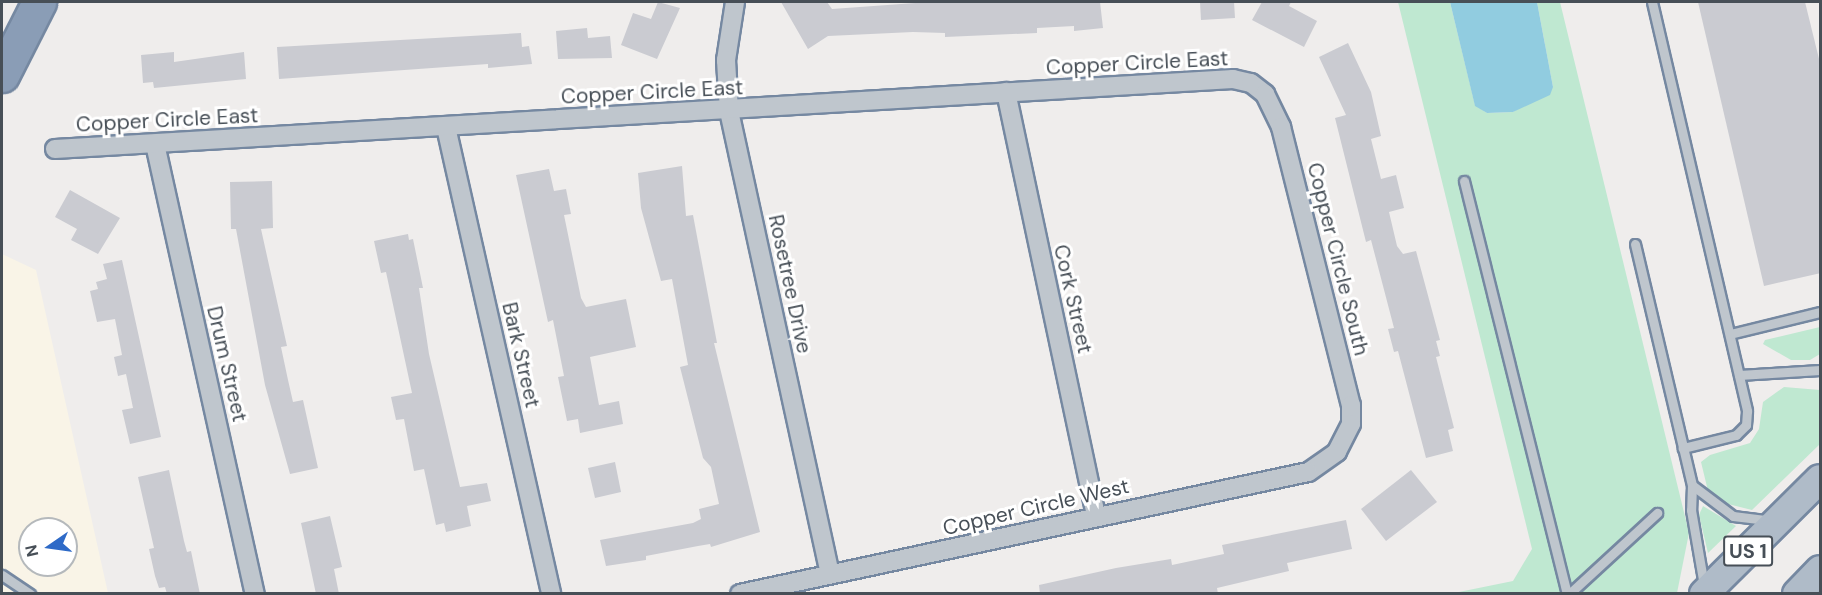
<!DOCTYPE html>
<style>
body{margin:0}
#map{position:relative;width:1822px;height:595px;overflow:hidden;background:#efedec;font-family:"DM Sans",sans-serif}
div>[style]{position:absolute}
.commercial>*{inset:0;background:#f9f4e7}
.green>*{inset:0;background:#bfe8d1}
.water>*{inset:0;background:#91cce0}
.building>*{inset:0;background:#cacbd1}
.roads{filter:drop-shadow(2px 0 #7588a1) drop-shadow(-2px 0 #7588a1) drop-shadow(0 2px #7588a1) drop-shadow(0 -2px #7588a1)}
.service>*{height:9px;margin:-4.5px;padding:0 4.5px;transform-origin:4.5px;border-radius:4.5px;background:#bfc6cd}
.minor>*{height:18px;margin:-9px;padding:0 9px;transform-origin:9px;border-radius:9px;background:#bfc6cd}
.primary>*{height:28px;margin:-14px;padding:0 14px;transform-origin:14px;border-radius:14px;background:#afbbc8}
.motorway>*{height:33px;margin:-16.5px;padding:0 16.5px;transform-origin:16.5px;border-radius:16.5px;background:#8a9db6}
span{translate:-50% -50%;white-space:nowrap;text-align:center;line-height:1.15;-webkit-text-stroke:6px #fff;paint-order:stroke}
.shield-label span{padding:2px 4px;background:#fff;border:2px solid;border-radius:4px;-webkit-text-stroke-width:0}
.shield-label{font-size:20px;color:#474f57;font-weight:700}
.street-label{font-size:21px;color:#474f57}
.frame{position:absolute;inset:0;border:3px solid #474f57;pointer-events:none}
.north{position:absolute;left:18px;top:517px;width:60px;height:60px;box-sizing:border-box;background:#fff;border:2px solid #b5b9bc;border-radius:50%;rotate:257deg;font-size:16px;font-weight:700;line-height:24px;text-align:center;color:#474f57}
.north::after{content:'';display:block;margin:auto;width:21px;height:27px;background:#2e6ac7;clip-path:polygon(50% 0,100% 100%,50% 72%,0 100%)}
</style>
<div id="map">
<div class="commercial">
<i style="clip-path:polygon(evenodd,2px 254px,36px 270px,108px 593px,2px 594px,2px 254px,30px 529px,66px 529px,66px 565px,30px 565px,30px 529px)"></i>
</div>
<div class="green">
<i style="clip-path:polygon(1398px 2px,1450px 2px,1475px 105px,1487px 113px,1513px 112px,1553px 87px,1537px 2px,1560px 2px,1689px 533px,1677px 593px,1454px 593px,1513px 581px,1532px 549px)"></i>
<i style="clip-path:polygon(1820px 327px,1820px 354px,1810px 360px,1791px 360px,1763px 344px,1765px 340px)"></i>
<i style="clip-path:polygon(1784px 387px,1820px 390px,1820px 444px,1752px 510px,1724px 503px,1708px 491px,1701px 462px,1710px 455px,1750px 443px,1759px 429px,1763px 402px)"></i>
<i style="clip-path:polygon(1703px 506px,1736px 526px,1708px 553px,1699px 515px)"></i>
</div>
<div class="water">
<i style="clip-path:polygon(1450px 2px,1537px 2px,1553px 87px,1550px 95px,1513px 112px,1487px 113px,1475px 106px)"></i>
</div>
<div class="building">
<i style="clip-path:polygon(658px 2px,680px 8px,657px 59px,621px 45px,633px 13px,651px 19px)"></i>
<i style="clip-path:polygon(781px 2px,827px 2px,832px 9px,929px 2px,1100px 2px,1103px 28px,1074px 31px,1074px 26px,1037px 28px,1037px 33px,945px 37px,945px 33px,913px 32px,828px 36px,808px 49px)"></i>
<i style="clip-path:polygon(1200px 2px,1234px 2px,1235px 18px,1201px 20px)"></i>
<i style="clip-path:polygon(1262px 2px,1291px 2px,1289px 6px,1317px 21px,1304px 47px,1252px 20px)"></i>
<i style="clip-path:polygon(1698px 2px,1805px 2px,1821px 67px,1821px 273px,1764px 286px)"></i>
<i style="clip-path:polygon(587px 28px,588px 38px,610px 36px,612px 58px,558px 59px,556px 31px)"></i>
<i style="clip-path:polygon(521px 33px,522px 47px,529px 46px,532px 64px,488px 68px,488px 64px,279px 79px,277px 47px)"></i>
<i style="clip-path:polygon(1348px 43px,1371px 92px,1381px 136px,1371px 139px,1381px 179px,1396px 175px,1404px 208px,1389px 212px,1397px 246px,1403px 254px,1416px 251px,1440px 340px,1436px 341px,1440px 356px,1436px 357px,1454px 428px,1448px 430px,1453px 451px,1426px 458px,1398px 351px,1394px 352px,1388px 329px,1394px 328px,1371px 240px,1366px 242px,1335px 118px,1346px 115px,1319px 57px)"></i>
<i style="clip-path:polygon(174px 52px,174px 62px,244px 52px,246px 79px,154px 88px,153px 82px,143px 83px,141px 55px)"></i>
<i style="clip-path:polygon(682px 166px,686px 216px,693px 215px,717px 343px,714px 343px,760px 532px,711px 547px,710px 544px,698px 546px,646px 556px,646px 560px,606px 566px,600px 540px,693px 523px,701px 519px,699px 509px,719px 504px,711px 467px,703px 458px,680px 367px,688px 365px,672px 279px,661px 281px,641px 208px,638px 173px)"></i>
<i style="clip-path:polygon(549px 169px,554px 191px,566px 189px,571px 214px,564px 215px,581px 298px,586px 307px,626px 299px,636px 347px,590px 357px,599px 405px,619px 401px,623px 424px,580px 433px,578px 419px,567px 421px,558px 377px,564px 376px,553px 320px,548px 322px,516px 175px)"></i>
<i style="clip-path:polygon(272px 181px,273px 228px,261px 229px,287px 346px,281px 347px,288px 380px,293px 402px,303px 400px,318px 468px,290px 474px,265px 385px,236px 229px,231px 229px,230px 182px)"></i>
<i style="clip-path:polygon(70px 190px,120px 218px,98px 254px,71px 240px,77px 229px,55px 217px)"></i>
<i style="clip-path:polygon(408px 234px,409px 240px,413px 239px,423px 288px,419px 288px,429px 354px,460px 487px,487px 483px,491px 501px,467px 506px,471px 526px,446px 532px,444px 523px,436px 525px,424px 469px,414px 471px,404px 419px,396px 420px,391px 397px,412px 393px,386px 272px,381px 273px,374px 241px)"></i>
<i style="clip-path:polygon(122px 260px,161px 437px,130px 444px,122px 410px,133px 408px,126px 374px,118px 376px,114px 357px,122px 355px,115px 319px,97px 322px,90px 291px,98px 289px,96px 282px,107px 279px,103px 264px)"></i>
<i style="clip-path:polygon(615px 462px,621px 492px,595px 498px,588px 468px)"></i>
<i style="clip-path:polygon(169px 470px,184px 541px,187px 552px,191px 551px,200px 594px,167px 594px,165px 587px,159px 588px,155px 576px,149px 549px,154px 548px,138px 477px)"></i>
<i style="clip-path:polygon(1411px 470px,1437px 502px,1386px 541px,1361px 509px)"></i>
<i style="clip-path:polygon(330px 516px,342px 567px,334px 569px,339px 594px,316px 594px,301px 523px)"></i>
<i style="clip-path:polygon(1346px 520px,1352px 549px,1287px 563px,1289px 571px,1217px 588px,1218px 594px,1040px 594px,1039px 585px,1116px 568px,1171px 559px,1172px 565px,1224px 554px,1222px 545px)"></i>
</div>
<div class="roads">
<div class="service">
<i style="left:1652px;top:2px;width:420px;rotate:76.9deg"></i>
<i style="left:1747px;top:411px;width:14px;rotate:94deg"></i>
<i style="left:1746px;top:425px;width:14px;rotate:135deg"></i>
<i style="left:1736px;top:435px;width:55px;rotate:166.2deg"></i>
<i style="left:1464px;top:181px;width:426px;rotate:76deg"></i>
<i style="left:1635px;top:244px;width:248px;rotate:76.7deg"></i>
<i style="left:1692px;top:485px;width:25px;rotate:92deg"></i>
<i style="left:1691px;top:510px;width:76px;rotate:80.2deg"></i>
<i style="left:1730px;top:334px;width:93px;rotate:-13.7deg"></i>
<i style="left:1739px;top:375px;width:81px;rotate:-3.5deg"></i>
<i style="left:1692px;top:485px;width:51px;rotate:37.1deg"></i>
<i style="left:1733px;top:516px;width:38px;rotate:7deg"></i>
<i style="left:2px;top:575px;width:34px;rotate:34deg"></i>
<i style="left:1569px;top:594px;width:120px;rotate:-42.6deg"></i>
</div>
<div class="minor">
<i style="left:735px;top:2px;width:59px;rotate:98.8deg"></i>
<i style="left:726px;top:60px;width:51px;rotate:86.6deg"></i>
<i style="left:729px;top:111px;width:474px;rotate:77.7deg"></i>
<i style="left:1006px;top:92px;width:432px;rotate:78deg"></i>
<i style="left:446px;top:127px;width:479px;rotate:77.3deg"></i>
<i style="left:155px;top:144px;width:461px;rotate:77.5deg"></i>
<i style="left:55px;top:149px;width:1180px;rotate:-3.4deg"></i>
<i style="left:1233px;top:79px;width:18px;rotate:13deg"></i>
<i style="left:1251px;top:83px;width:18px;rotate:38deg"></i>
<i style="left:1265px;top:94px;width:37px;rotate:64deg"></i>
<i style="left:1281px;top:127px;width:287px;rotate:75.9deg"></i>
<i style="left:1351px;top:405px;width:19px;rotate:90deg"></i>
<i style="left:1351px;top:424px;width:31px;rotate:117deg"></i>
<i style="left:1337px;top:452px;width:35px;rotate:145deg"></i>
<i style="left:1308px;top:472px;width:581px;rotate:167.88deg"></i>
</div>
<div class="primary">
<i style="left:1704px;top:594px;width:163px;rotate:-44.8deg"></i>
<i style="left:1797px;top:594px;width:33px;rotate:-46deg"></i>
</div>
<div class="motorway">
<i style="left:2px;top:75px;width:82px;rotate:-63.1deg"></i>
</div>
</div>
<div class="shield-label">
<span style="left:1748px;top:551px">US 1</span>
</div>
<div class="street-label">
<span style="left:1137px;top:63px;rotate:-3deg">Copper Circle East</span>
<span style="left:652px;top:92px;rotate:-3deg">Copper Circle East</span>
<span style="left:167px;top:120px;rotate:-3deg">Copper Circle East</span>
<span style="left:1338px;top:259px;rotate:76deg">Copper Circle South</span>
<span style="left:790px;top:284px;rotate:78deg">Rosetree Drive</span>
<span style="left:1073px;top:299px;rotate:77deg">Cork Street</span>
<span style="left:521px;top:355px;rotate:77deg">Bark Street</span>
<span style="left:227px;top:364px;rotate:77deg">Drum Street</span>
<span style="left:1036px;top:507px;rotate:-13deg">Copper Circle West</span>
</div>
<div class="frame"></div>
<div class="north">N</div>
</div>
